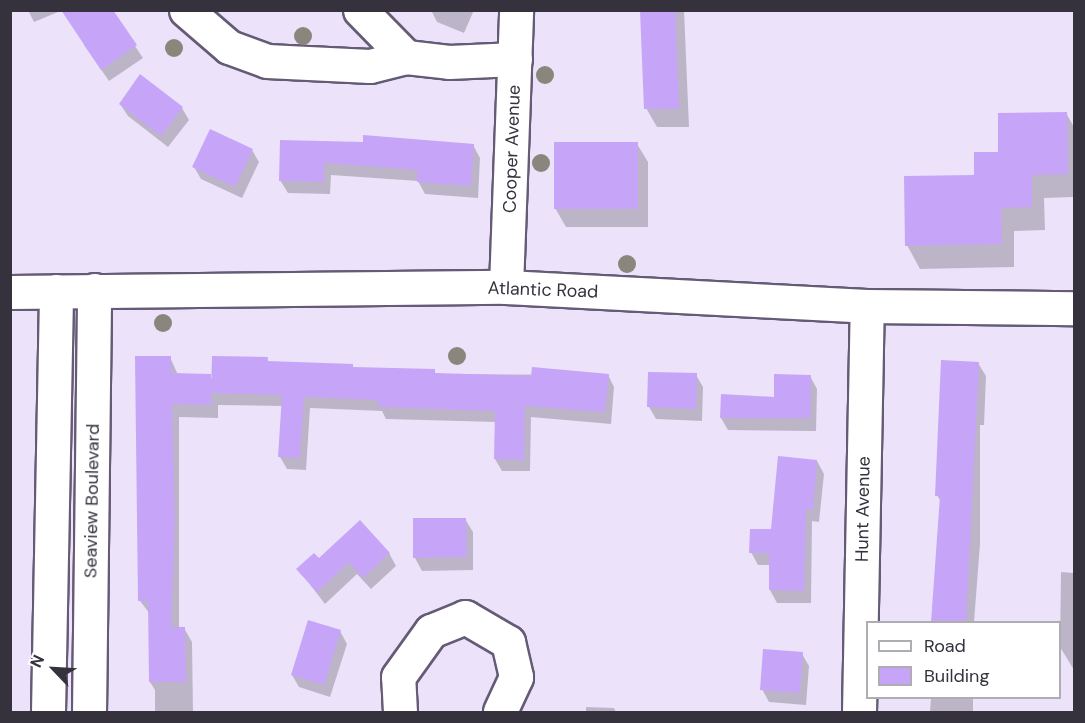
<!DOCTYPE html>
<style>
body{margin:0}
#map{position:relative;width:1085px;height:723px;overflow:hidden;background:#ece3fb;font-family:"DM Sans",sans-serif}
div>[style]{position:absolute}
.shadow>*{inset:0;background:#0003}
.building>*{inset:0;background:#c6a4f7}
.roads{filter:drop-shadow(2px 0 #655b75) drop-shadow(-2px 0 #655b75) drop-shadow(0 2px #655b75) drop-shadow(0 -2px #655b75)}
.minor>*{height:33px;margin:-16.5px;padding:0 16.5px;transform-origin:16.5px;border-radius:16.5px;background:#fff}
.trees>*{width:18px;height:18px;margin:-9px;border-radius:50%;background:#89867b}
span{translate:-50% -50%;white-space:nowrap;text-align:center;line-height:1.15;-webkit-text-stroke:4.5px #fff;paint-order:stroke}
.street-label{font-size:18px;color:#36323d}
.frame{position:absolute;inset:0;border:12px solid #36323d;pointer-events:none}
.legend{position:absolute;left:866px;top:621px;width:195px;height:78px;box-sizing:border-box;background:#fff;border:2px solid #afadb1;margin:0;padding:8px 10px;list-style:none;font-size:18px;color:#36323d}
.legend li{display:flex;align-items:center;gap:12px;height:30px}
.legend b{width:30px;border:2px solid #afadb1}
.north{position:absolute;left:24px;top:639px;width:60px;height:60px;-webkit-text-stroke:4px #fff;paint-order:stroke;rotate:295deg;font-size:16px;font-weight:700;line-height:24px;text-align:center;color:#36323d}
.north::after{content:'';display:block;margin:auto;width:21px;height:27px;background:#36323d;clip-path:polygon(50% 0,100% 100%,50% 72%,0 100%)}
</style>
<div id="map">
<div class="shadow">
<i style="clip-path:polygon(28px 10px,57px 10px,58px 12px,34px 22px)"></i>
<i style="clip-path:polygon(431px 10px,474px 10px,464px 33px,437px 22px)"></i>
<i style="clip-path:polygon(641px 10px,684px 10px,689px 127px,657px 127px,646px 108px)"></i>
<i style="clip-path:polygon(84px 45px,135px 46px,143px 58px,109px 81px)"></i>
<i style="clip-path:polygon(120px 104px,182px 108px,189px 120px,168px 147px,128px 116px)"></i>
<i style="clip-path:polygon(1066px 113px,1074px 127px,1074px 197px,1044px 198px,1045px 230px,1014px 231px,1014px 267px,920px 269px,907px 245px,975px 176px)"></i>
<i style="clip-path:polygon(281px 141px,473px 145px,480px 158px,478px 198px,425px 194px,418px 181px,331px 175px,330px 194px,288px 193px,280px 180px)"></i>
<i style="clip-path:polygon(637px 144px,648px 162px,648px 227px,566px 227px,555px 208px)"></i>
<i style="clip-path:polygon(252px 150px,259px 162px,242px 198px,201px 179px,194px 167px)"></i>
<i style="clip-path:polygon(170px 357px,178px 375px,210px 376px,213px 381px,267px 358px,269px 363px,436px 374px,608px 375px,614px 387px,611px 424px,531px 417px,530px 471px,502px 471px,495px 459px,496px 422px,386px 419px,382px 411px,310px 408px,306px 470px,287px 469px,280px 457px,283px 406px,218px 405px,218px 418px,179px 417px,179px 628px,184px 628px,192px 642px,193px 712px,155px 712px,155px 690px,150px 682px,150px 614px,140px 601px)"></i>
<i style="clip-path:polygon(978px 363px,986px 376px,984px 425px,980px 425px,980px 544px,974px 622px,935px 622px,941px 502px,937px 495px)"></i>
<i style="clip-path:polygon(696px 375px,703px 387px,702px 421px,656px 419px,649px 407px)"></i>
<i style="clip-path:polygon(810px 376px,817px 389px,816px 431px,728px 430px,721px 418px,776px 399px)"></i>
<i style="clip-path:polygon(817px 461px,824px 474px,819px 522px,812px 521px,811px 603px,777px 603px,770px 590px,771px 565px,758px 565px,751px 552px,773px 531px)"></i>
<i style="clip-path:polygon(465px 519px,473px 532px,473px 570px,422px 571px,415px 558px,414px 520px)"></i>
<i style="clip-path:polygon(389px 553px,396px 566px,371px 589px,357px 574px,325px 604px,298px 569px,318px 560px)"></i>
<i style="clip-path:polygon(1061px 572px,1074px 573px,1074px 670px,1060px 647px)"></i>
<i style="clip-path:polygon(340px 631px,347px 644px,330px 697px,299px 687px,292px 675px)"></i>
<i style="clip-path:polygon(802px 654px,809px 666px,806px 705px,769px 702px,762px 689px)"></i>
<i style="clip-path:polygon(931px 698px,973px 698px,973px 712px,930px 712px)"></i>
<i style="clip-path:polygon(586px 707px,614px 708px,616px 712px,586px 712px)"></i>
</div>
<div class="building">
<i style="clip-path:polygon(61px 10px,113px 10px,137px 45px,101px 70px)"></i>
<i style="clip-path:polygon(640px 10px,675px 10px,679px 109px,644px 109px)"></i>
<i style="clip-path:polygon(140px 74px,183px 107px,161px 136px,119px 104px)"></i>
<i style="clip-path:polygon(1067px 112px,1068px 174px,1032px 175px,1032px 207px,1001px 208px,1002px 244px,905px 246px,904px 176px,974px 175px,974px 152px,998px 152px,998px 113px)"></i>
<i style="clip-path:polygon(210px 129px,253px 149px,235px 187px,192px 167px)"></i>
<i style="clip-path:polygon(363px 135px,474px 144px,471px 186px,417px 182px,417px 170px,324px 163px,324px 182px,279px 181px,280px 140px,363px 142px)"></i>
<i style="clip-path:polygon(554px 142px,638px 142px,638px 209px,554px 209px)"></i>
<i style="clip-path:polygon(135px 356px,171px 356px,171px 373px,211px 374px,211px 405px,172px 404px,175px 521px,171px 627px,185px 627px,186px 682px,149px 682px,148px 601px,138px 601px)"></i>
<i style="clip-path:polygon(212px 356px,268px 357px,267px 361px,353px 364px,353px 367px,435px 369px,435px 373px,531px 376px,532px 367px,609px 374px,605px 412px,525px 406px,524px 460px,494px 459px,495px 411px,378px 407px,378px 400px,304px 397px,300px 458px,278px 457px,282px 395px,211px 393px)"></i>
<i style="clip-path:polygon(941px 360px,979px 362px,966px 622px,931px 622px,940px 496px,935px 496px)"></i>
<i style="clip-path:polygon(648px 372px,697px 373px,696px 409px,647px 407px)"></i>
<i style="clip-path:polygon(774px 374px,811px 375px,810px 418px,720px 418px,721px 394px,774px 397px)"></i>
<i style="clip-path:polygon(778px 456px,817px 460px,813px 510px,806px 509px,804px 591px,769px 590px,769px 553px,749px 553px,750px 529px,771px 529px)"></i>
<i style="clip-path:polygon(413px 518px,466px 518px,467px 557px,413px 558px)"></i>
<i style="clip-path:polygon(360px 520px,390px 553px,363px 578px,349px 562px,317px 592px,296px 569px,314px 553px,319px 558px)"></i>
<i style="clip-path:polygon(308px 620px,341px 630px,324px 685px,291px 675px)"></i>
<i style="clip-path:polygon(763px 649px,803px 652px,800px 693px,760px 690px)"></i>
</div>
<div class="roads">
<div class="minor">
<i style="left:186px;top:10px;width:57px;rotate:40.7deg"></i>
<i style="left:229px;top:47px;width:40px;rotate:20.2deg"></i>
<i style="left:267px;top:61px;width:103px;rotate:2.8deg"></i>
<i style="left:370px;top:66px;width:37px;rotate:-14deg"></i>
<i style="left:406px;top:57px;width:43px;rotate:6.6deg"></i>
<i style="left:449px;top:62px;width:66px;rotate:-2.6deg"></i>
<i style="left:360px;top:10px;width:66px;rotate:45.6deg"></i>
<i style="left:506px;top:287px;width:277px;rotate:-87.9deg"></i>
<i style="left:10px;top:292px;width:496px;rotate:-0.6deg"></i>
<i style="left:506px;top:287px;width:361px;rotate:3deg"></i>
<i style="left:867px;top:306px;width:207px;rotate:0.6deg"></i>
<i style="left:48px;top:712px;width:421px;rotate:-88.9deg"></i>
<i style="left:89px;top:712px;width:422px;rotate:-89.3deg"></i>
<i style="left:400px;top:712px;width:35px;rotate:-93deg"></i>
<i style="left:398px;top:677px;width:57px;rotate:-54.3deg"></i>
<i style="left:431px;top:631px;width:37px;rotate:-22deg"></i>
<i style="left:465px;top:617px;width:50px;rotate:30.2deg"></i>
<i style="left:508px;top:642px;width:36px;rotate:77deg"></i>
<i style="left:516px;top:677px;width:38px;rotate:115deg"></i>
<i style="left:859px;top:712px;width:406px;rotate:-88.9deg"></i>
</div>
</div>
<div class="trees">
<i style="left:303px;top:36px"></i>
<i style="left:174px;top:48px"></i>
<i style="left:545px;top:75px"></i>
<i style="left:541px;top:163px"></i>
<i style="left:627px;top:264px"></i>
<i style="left:163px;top:323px"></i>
<i style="left:457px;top:356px"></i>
</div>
<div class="street-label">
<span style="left:512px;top:149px;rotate:-88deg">Cooper Avenue</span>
<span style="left:543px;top:290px;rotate:2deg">Atlantic Road</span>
<span style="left:92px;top:501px;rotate:-89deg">Seaview Boulevard</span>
<span style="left:863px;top:509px;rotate:-89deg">Hunt Avenue</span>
</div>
<div class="frame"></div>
<ul class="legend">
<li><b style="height:8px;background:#fff"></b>Road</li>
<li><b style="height:16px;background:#c6a4f7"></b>Building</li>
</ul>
<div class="north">N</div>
</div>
